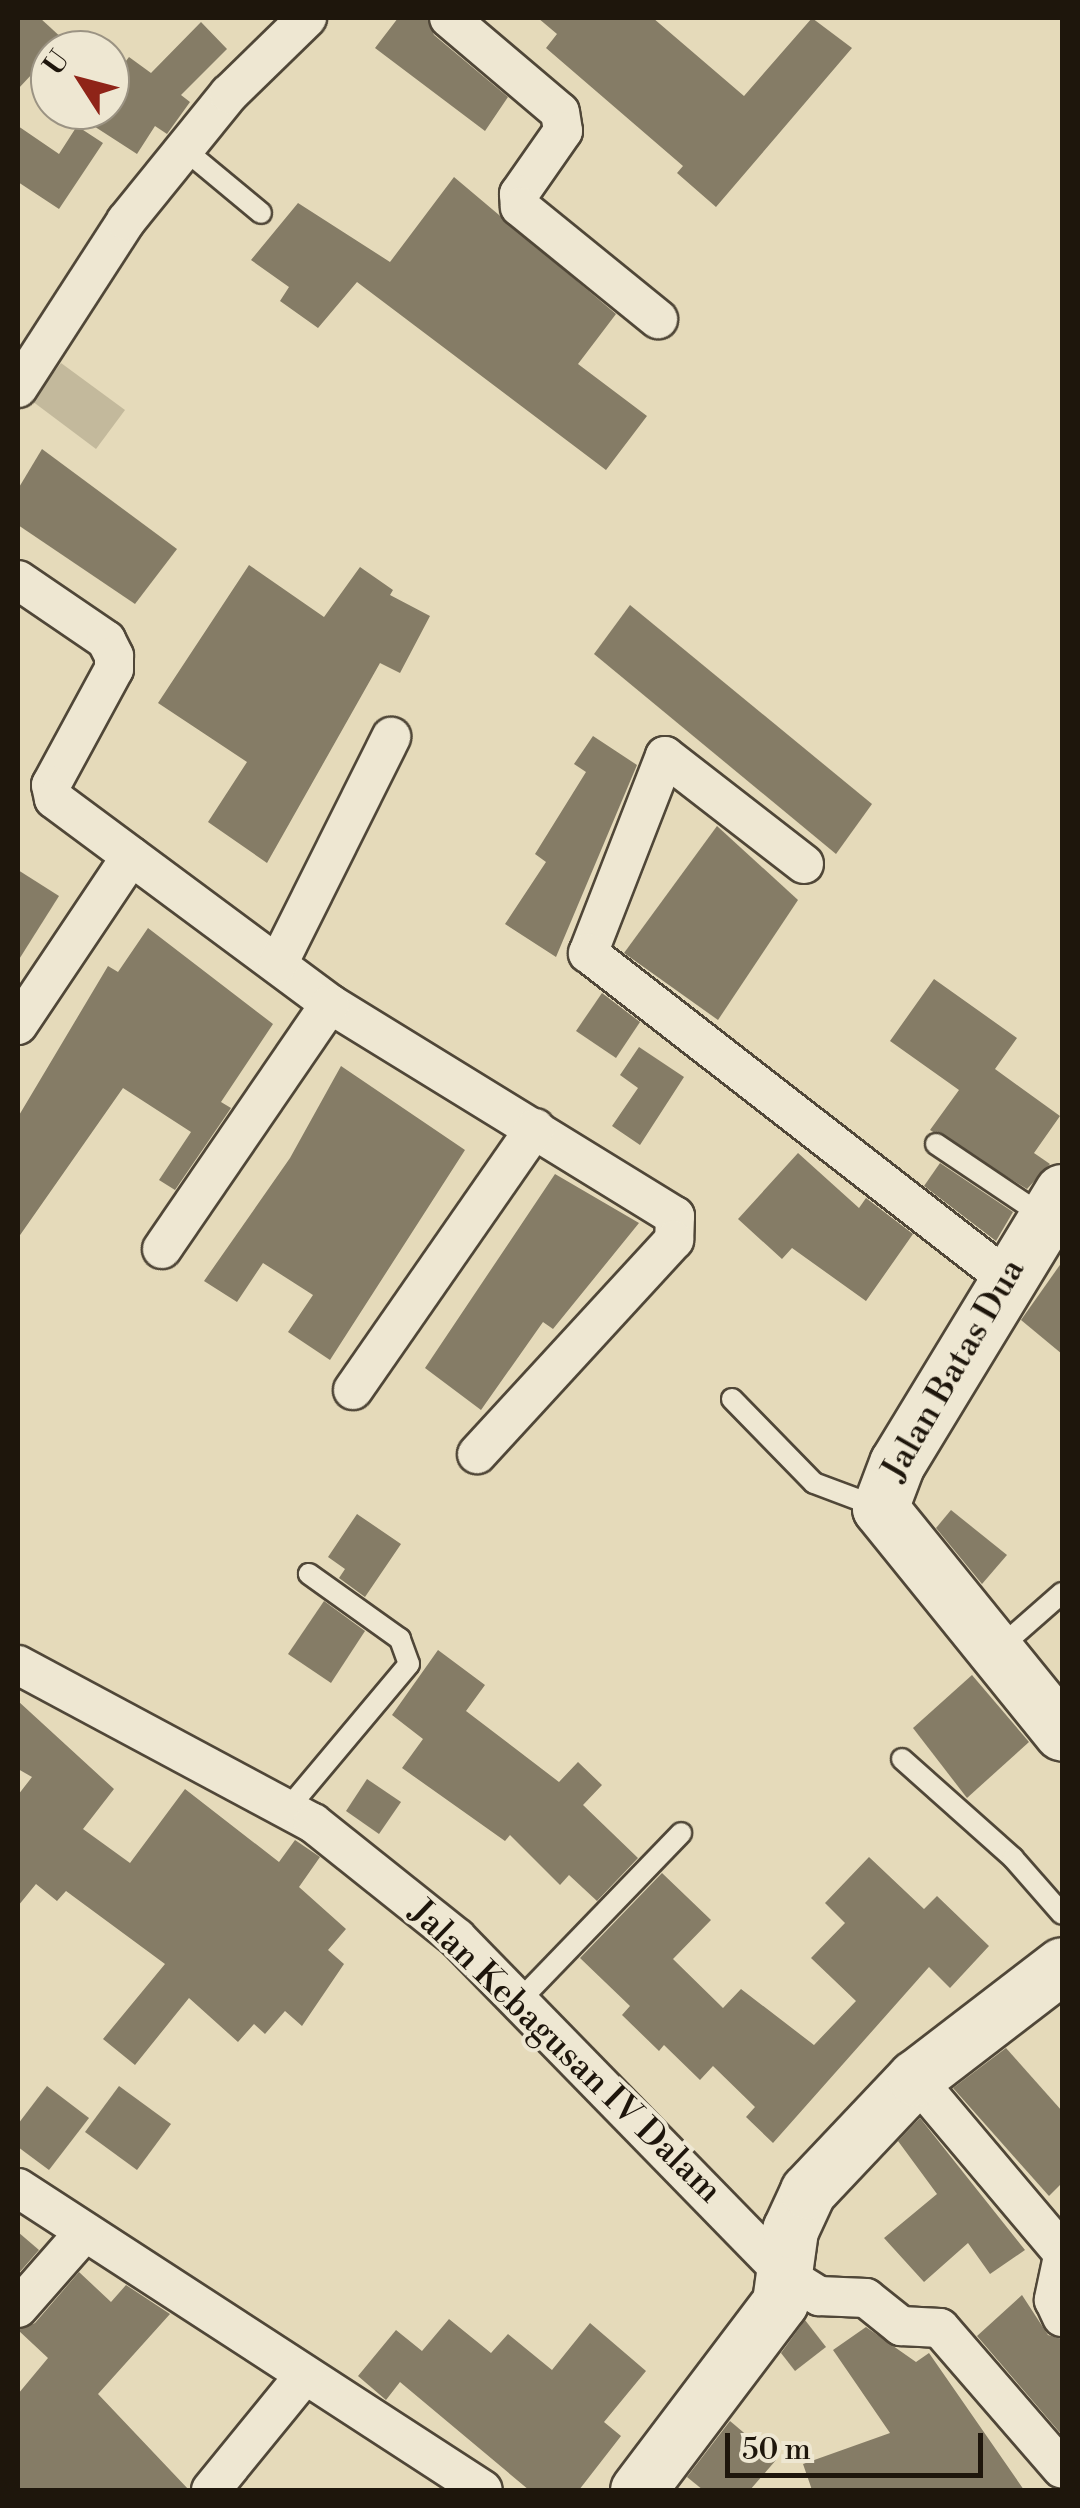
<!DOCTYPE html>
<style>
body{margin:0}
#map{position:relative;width:1080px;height:2508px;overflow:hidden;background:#e5daba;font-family:"Libre Bodoni",serif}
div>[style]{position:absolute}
.green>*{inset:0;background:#c3b99c}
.building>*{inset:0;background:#857c66}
.roads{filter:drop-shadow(2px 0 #504738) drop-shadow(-2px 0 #504738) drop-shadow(0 2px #504738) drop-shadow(0 -2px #504738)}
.lane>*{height:20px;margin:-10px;padding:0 10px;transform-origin:10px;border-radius:10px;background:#eee7d2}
.street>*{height:38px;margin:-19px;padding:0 19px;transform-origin:19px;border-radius:19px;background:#eee7d2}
.secondary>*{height:55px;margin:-27.5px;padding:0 27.5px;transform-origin:27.5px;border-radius:27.5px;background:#eee7d2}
span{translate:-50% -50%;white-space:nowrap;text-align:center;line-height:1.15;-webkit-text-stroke:8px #eee7d2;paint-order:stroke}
.street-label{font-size:35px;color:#1e160c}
.frame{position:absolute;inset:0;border:20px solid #1e160c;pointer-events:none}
.north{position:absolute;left:30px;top:30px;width:100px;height:100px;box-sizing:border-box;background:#eee7d2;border:2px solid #9b9383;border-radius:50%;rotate:306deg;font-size:28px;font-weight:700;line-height:40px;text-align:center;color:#1e160c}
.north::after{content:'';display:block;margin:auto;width:35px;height:45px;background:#8f2418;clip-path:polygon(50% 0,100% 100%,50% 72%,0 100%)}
.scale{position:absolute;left:725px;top:2433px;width:258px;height:45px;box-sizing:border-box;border:5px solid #1e160c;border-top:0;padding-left:12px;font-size:30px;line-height:35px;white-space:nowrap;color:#1e160c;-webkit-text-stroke:8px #eee7d2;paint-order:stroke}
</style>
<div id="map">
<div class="green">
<i style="clip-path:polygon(61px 363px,125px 410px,96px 449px,32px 401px)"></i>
</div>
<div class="building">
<i style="clip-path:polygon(18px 18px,40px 18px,64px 40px,18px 89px)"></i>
<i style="clip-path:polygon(398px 18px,427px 18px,434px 35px,508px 97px,485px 131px,375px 48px)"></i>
<i style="clip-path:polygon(538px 18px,653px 18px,744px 96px,812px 18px,852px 48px,716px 207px,677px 173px,683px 166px,546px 48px,557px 34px)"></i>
<i style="clip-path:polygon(201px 22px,227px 49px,181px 95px,190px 102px,167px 134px,155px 126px,137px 154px,69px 110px,110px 110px,110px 82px,129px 57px,151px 73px)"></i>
<i style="clip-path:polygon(18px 126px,59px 154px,77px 126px,103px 143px,59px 209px,18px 182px)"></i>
<i style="clip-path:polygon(454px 177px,616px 314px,578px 364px,647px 416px,606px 470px,357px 282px,318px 328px,280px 301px,289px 287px,251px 260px,298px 203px,390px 262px)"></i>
<i style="clip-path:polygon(42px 449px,177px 549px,135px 604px,18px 525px,18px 489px)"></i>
<i style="clip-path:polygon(249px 565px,324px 617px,360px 567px,393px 590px,390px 595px,430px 616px,400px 673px,380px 663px,267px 863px,208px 822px,247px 762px,158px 703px)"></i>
<i style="clip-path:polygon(630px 605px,872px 804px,836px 854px,594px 654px)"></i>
<i style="clip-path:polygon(593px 736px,637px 765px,556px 957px,505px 924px,546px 862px,535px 854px,586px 772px,574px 764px)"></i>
<i style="clip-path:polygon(717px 826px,798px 900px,718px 1020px,624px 953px)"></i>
<i style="clip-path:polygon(18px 870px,59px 896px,18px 961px)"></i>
<i style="clip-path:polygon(148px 928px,273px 1024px,221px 1102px,231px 1108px,175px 1190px,159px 1180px,191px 1132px,123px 1088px,18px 1238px,18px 1117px,108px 966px,118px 972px)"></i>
<i style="clip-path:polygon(934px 979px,1017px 1038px,995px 1069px,1060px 1116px,1034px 1153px,1050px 1164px,1027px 1189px,930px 1130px,959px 1090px,890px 1041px)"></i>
<i style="clip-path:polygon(602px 993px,640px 1022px,616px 1058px,576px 1031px)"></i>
<i style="clip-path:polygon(639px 1047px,684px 1077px,640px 1145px,612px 1126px,638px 1088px,620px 1075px)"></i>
<i style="clip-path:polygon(341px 1066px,465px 1150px,330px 1360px,288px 1332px,313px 1295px,263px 1263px,237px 1302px,204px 1281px,290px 1158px)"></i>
<i style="clip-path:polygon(798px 1153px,859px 1208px,866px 1198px,913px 1234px,866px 1301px,792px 1248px,782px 1259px,738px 1219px)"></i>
<i style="clip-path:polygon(940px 1163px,1013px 1212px,996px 1241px,924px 1186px)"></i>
<i style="clip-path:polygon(555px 1174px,639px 1223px,553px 1329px,543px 1322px,481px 1410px,425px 1368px)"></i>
<i style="clip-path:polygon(1062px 1262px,1062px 1354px,1021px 1320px)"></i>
<i style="clip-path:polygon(951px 1510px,1007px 1555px,982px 1584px,936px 1528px)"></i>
<i style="clip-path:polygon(357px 1514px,401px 1544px,365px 1597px,339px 1578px,345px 1569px,328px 1557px)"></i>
<i style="clip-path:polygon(324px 1601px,365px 1631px,331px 1683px,288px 1654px)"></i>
<i style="clip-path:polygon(438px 1650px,485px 1685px,466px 1711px,559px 1782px,578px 1762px,602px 1785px,583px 1805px,638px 1858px,597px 1901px,569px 1875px,560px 1885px,510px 1835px,505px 1841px,402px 1768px,423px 1739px,392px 1715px)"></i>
<i style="clip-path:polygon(972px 1675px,1029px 1742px,967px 1798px,913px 1728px)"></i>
<i style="clip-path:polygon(18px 1701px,114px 1789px,83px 1829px,130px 1863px,185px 1789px,279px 1862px,295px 1840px,320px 1857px,299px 1887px,346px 1929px,328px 1950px,344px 1964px,302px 2026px,285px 2011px,265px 2034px,254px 2024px,238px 2042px,189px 1998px,135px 2065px,103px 2039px,165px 1964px,66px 1891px,57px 1901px,36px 1884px,18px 1906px,18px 1795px,32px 1777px,18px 1769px)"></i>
<i style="clip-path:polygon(367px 1779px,401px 1802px,379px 1834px,346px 1811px)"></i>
<i style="clip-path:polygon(869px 1857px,924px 1909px,937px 1896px,989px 1946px,950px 1988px,929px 1967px,773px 2143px,746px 2117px,755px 2107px,713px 2066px,700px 2080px,664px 2045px,659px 2051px,622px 2015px,630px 2006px,580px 1958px,662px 1873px,711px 1920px,673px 1959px,723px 2008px,741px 1989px,814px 2045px,856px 2001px,811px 1958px,845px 1923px,825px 1903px)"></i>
<i style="clip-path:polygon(1006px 2048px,1062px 2111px,1062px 2183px,1049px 2196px,953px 2088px)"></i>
<i style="clip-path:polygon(47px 2086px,89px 2118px,49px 2170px,18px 2147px,18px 2124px)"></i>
<i style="clip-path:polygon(119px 2086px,171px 2124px,137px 2170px,85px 2132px)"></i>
<i style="clip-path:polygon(920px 2118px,1025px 2250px,990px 2274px,968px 2243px,924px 2282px,884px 2238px,937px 2194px,898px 2141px)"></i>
<i style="clip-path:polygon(18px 2232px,39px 2250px,18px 2274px)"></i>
<i style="clip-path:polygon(79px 2272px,111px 2302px,126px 2285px,170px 2314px,98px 2394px,189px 2490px,18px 2490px,18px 2394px,48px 2358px,18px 2330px,35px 2323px)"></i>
<i style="clip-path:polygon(1022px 2295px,1048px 2335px,1062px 2339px,1062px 2435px,977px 2336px)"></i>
<i style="clip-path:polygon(449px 2319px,491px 2353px,508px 2334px,552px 2370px,590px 2323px,646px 2371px,604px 2422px,621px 2436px,579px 2490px,529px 2490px,400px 2382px,386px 2400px,358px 2376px,396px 2330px,422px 2351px)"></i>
<i style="clip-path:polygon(805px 2320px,826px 2347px,795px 2371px,781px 2353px)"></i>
<i style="clip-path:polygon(866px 2327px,916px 2362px,929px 2353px,1024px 2490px,812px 2490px,803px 2464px,890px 2433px,833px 2350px)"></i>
<i style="clip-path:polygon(730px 2421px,776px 2460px,750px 2490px,703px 2490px,687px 2477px)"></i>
</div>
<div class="roads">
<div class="lane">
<i style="left:184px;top:149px;width:100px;rotate:39.7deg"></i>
<i style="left:936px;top:1144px;width:129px;rotate:33.9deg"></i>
<i style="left:732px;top:1399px;width:117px;rotate:45.7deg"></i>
<i style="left:814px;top:1483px;width:68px;rotate:20.6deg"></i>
<i style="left:996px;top:1651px;width:88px;rotate:-41.3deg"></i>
<i style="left:902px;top:1759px;width:149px;rotate:41.7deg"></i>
<i style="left:1013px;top:1858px;width:74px;rotate:48.8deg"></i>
<i style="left:290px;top:1806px;width:185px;rotate:-50deg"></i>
<i style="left:409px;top:1664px;width:27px;rotate:-110deg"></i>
<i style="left:400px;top:1639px;width:112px;rotate:-144.5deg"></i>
<i style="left:520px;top:2000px;width:232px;rotate:-46deg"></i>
</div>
<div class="street">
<i style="left:449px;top:18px;width:145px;rotate:40.3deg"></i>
<i style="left:560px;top:112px;width:19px;rotate:81deg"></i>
<i style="left:563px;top:131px;width:77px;rotate:124.9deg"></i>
<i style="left:519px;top:194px;width:13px;rotate:86deg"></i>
<i style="left:520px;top:207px;width:178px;rotate:39.1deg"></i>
<i style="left:18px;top:388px;width:199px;rotate:-57.1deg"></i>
<i style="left:126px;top:221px;width:164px;rotate:-51deg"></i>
<i style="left:229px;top:94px;width:109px;rotate:-44.3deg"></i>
<i style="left:18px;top:580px;width:107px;rotate:34.3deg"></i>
<i style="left:106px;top:640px;width:18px;rotate:63deg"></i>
<i style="left:114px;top:656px;width:13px;rotate:90deg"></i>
<i style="left:114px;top:669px;width:132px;rotate:118.5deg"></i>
<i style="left:51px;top:785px;width:14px;rotate:78deg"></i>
<i style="left:54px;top:799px;width:344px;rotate:36.6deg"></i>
<i style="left:330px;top:1004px;width:405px;rotate:31.6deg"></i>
<i style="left:675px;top:1216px;width:24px;rotate:92deg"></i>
<i style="left:674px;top:1240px;width:291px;rotate:132.6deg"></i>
<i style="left:804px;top:864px;width:176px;rotate:-142.2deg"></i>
<i style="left:665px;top:756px;width:212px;rotate:111.3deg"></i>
<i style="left:588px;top:953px;width:528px;rotate:37.85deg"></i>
<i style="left:278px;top:964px;width:254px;rotate:-63.5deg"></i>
<i style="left:18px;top:1025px;width:203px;rotate:-56.2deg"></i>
<i style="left:162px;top:1249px;width:297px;rotate:-55.6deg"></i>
<i style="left:353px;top:1390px;width:319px;rotate:-55.2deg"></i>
<i style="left:18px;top:1665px;width:335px;rotate:28.2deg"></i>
<i style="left:313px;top:1823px;width:184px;rotate:38.6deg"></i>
<i style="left:457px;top:1938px;width:472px;rotate:45.7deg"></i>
<i style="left:787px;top:2276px;width:38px;rotate:32deg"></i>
<i style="left:819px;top:2296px;width:47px;rotate:2.4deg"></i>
<i style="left:866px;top:2298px;width:45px;rotate:38.7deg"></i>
<i style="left:901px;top:2326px;width:39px;rotate:3deg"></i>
<i style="left:940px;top:2328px;width:186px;rotate:49.1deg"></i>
<i style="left:915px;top:2078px;width:228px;rotate:49.8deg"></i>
<i style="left:18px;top:2188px;width:554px;rotate:33deg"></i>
<i style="left:1062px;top:2261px;width:40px;rotate:102deg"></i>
<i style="left:1054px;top:2300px;width:19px;rotate:65deg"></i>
<i style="left:18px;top:2308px;width:100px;rotate:-48.7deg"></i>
<i style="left:211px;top:2490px;width:147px;rotate:-50.8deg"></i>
</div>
<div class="secondary">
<i style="left:1062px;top:1192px;width:317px;rotate:121.3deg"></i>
<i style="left:897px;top:1463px;width:48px;rotate:110.7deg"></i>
<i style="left:880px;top:1508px;width:289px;rotate:51deg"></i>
<i style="left:638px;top:2490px;width:236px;rotate:-52.9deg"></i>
<i style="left:780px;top:2302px;width:73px;rotate:-82.1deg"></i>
<i style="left:790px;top:2230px;width:43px;rotate:-65.2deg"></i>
<i style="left:808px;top:2191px;width:156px;rotate:-46.6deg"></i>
<i style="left:915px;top:2078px;width:185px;rotate:-37.5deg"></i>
</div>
</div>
<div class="street-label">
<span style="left:954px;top:1370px;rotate:-60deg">Jalan Batas Dua</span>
<span style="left:565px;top:2052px;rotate:44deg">Jalan Kebagusan IV Dalam</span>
</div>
<div class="frame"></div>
<div class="north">U</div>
<div class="scale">50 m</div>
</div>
